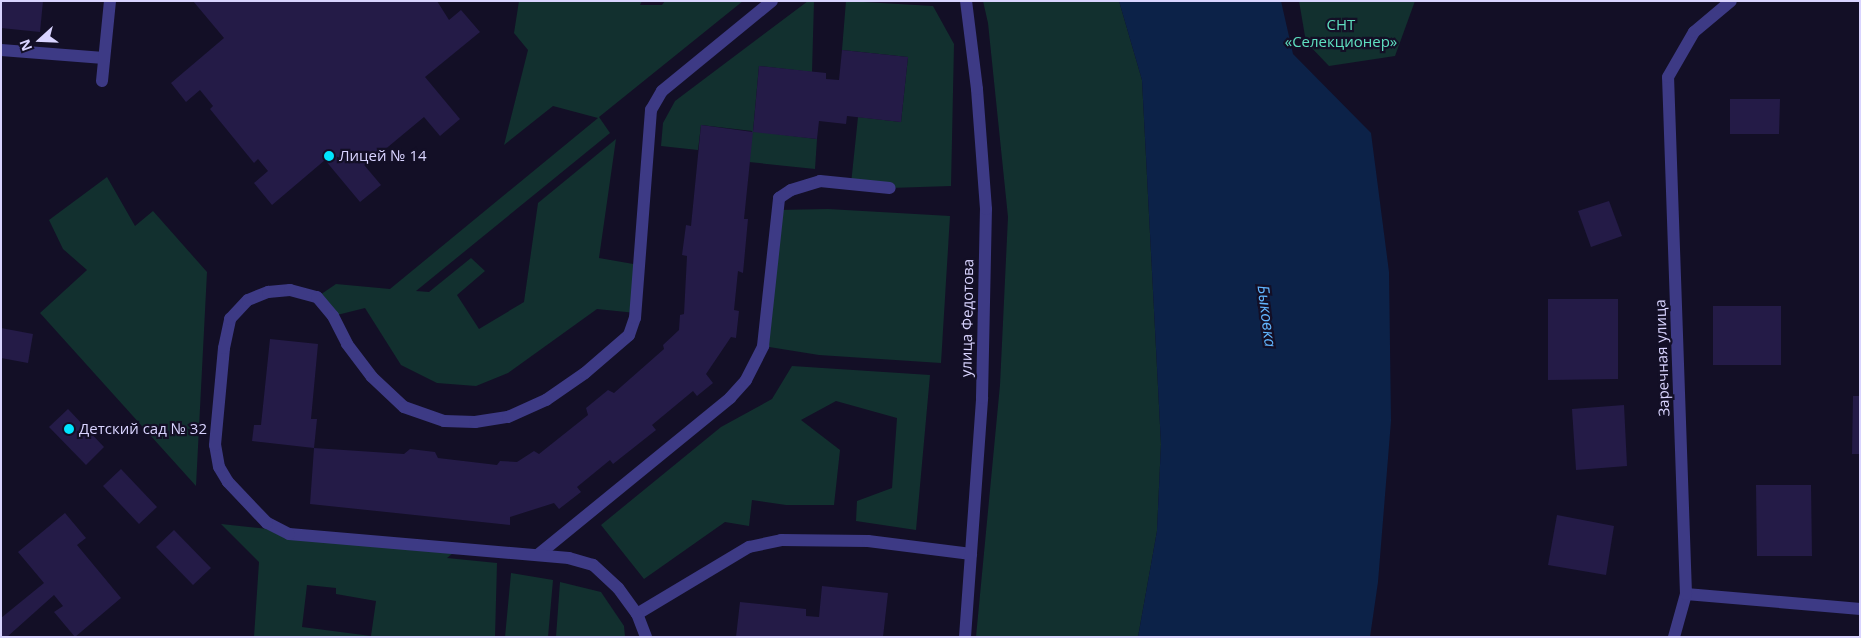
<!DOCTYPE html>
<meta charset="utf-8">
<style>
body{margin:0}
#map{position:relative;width:1861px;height:638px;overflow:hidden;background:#130f26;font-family:"Open Sans",sans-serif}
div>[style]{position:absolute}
.green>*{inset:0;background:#12302f}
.water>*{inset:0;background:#0c2248}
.building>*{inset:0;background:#241b47}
.lane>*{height:12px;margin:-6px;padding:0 6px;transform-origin:6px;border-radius:6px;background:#3d3a85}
.street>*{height:12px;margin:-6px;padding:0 6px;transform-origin:6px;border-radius:6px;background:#3d3a85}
.dots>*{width:14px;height:14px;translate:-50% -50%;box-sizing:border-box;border:2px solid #130f26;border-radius:50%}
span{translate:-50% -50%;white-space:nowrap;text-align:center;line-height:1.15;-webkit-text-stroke:4.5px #130f26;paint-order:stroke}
.park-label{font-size:15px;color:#5fe0c0}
.poi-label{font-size:15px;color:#d9d4ff}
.left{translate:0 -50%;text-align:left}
.street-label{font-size:15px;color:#d9d4ff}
.water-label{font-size:16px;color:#62b6ff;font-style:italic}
.frame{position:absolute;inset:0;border:2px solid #d9d4ff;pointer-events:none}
.north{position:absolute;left:15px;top:15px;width:50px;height:50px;-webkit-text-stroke:4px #130f26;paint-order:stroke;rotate:250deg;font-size:14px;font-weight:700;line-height:20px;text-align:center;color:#d9d4ff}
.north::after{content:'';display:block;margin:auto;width:18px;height:22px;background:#d9d4ff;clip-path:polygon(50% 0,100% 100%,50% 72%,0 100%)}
</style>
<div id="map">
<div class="green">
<i style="clip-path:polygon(519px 1px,642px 1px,640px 5px,662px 5px,665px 1px,743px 1px,599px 117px,610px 133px,416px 291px,429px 292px,471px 258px,485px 271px,457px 295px,479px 329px,524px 302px,538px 203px,616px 139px,599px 258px,639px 265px,636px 313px,597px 309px,508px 373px,476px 386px,437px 383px,401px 365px,365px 308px,333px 316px,317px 297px,336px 284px,390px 289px,598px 118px,553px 106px,504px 145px,528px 50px,514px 33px)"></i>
<i style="clip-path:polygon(808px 1px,814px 1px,812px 72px,759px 66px,753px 131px,817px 139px,815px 169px,749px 162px,752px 131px,701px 125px,698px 150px,661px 146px,663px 123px,675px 101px)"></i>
<i style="clip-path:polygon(846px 1px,933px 6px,954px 44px,951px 186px,890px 188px,851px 184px,858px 117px,901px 122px,908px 57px,842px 50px)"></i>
<i style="clip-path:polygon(983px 1px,1119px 1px,1142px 80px,1161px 444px,1157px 531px,1138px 637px,976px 637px,1000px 385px,1008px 217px,988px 23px)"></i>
<i style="clip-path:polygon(1299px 1px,1415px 1px,1395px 56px,1329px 66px,1306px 42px)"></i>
<i style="clip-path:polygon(107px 177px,135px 226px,153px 211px,207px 272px,196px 486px,40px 313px,87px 270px,63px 249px,49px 220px)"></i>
<i style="clip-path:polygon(828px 209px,950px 216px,941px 363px,819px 355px,763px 346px,777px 210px)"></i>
<i style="clip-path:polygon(792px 366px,930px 375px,916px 530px,856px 521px,857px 501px,892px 488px,897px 418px,836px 401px,801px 420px,840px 450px,834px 505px,786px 505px,752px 500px,749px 526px,725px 522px,644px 579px,601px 525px,721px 427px,772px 399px)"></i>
<i style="clip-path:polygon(evenodd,221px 524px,458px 549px,447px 558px,497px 563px,495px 637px,254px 637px,259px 562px,221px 524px,307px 585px,336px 588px,336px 594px,376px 601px,371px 636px,302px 627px,307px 585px)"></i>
<i style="clip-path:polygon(511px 573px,553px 580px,548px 637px,505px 637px)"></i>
<i style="clip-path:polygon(560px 582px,601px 592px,624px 626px,625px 637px,556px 637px)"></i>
</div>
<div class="water">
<i style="clip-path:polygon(1119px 1px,1281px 1px,1293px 54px,1371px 133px,1389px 272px,1391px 421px,1378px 582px,1370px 637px,1138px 637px,1157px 531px,1161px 444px,1142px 80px)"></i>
</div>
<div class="building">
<i style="clip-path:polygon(1px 1px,43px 1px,40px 32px,1px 28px)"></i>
<i style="clip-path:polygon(193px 1px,437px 1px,449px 20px,461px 10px,480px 32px,425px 77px,460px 119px,440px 136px,424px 117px,365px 166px,381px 185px,360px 202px,325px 160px,272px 205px,254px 183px,268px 171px,258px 159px,254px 163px,210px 109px,213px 106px,200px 90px,186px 102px,171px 83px,224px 38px)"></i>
<i style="clip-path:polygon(842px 50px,908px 57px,901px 122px,847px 116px,846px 124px,819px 121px,817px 139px,753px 132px,759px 66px,826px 73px,826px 79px,839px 80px)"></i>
<i style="clip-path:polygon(1730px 99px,1780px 99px,1779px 134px,1730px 134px)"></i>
<i style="clip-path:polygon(701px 125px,753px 132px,744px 219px,748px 219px,743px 273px,738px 271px,734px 310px,739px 311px,736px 338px,731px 337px,706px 374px,713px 383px,697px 396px,693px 391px,652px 425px,656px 430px,613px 464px,610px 460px,577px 487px,581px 492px,559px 509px,554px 503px,510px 517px,510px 525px,310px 504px,314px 448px,404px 454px,410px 449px,435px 452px,438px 458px,497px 465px,500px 461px,517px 462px,534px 451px,539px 454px,588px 415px,586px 408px,608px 390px,614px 393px,664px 349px,663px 345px,679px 330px,680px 315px,684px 314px,687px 256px,682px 255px,686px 225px,691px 226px)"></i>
<i style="clip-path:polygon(1609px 201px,1622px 236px,1591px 247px,1578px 211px)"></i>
<i style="clip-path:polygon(1548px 299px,1618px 299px,1618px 379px,1548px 380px)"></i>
<i style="clip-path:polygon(1713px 306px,1781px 306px,1781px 365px,1713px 365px)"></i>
<i style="clip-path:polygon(1px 328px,33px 334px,28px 363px,1px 358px)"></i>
<i style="clip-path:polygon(270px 339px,318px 344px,311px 419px,317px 419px,314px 448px,252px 441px,254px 425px,261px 425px)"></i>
<i style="clip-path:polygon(1853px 396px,1860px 396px,1860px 454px,1852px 454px)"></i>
<i style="clip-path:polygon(1624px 405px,1627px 466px,1576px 470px,1572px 409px)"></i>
<i style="clip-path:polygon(68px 409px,104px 447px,86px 465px,49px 427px)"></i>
<i style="clip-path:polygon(121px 469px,157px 507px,139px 524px,103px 486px)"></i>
<i style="clip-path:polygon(1756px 485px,1811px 485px,1812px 556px,1757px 556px)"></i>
<i style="clip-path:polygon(65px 513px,86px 538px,77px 545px,121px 598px,75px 637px,54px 612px,63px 606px,54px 595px,7px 637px,1px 637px,1px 618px,44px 583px,18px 552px)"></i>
<i style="clip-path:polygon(1557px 515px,1614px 526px,1606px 575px,1548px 565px)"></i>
<i style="clip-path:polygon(174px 530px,211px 568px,193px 585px,156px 547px)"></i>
<i style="clip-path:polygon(822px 586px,888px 593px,883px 637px,736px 637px,740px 602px,806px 609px,806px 616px,819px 617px)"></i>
</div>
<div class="lane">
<i style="left:1px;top:50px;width:103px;rotate:4.4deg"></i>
<i style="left:102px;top:81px;width:80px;rotate:-84.3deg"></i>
<i style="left:539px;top:554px;width:247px;rotate:-39.2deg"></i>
<i style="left:730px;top:398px;width:24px;rotate:-48deg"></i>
<i style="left:746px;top:380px;width:38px;rotate:-63deg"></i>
<i style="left:763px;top:346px;width:149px;rotate:-83.8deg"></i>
<i style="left:779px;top:198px;width:14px;rotate:-34deg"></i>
<i style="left:791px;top:190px;width:30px;rotate:-17deg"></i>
<i style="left:820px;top:181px;width:70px;rotate:5.7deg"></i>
<i style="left:1686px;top:594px;width:175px;rotate:4.9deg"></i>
<i style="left:637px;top:614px;width:131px;rotate:-30.9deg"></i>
<i style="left:749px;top:547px;width:33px;rotate:-12deg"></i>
<i style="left:781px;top:540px;width:87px;rotate:0.7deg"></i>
<i style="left:868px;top:541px;width:104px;rotate:7.2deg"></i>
<i style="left:646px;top:637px;width:25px;rotate:-111deg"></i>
<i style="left:637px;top:614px;width:32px;rotate:-126deg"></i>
<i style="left:618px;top:588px;width:34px;rotate:-137deg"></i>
<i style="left:593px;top:565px;width:25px;rotate:-164deg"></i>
<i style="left:569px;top:558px;width:281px;rotate:-175.1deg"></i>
<i style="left:289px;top:534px;width:25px;rotate:-153deg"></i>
<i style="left:267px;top:523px;width:57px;rotate:-133.6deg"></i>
<i style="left:228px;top:482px;width:17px;rotate:-121deg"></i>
<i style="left:219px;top:467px;width:22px;rotate:-100deg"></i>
<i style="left:215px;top:445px;width:97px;rotate:-84.7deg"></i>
<i style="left:224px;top:348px;width:30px;rotate:-78deg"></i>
<i style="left:230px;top:319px;width:26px;rotate:-47deg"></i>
<i style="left:248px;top:300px;width:22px;rotate:-22deg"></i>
<i style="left:268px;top:292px;width:22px;rotate:-5deg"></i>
<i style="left:290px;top:290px;width:28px;rotate:15deg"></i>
<i style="left:317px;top:297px;width:25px;rotate:50deg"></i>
<i style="left:333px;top:316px;width:31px;rotate:63deg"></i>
<i style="left:347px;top:344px;width:41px;rotate:52.9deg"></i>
<i style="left:372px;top:377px;width:44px;rotate:43.2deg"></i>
<i style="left:404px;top:407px;width:42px;rotate:19.3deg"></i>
<i style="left:444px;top:421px;width:31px;rotate:2deg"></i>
<i style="left:475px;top:422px;width:33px;rotate:-9deg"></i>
<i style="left:508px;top:417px;width:42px;rotate:-24.1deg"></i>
<i style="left:546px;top:400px;width:47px;rotate:-34.7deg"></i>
<i style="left:585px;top:373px;width:58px;rotate:-40.8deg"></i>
<i style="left:629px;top:335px;width:18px;rotate:-71deg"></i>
<i style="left:635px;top:318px;width:209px;rotate:-85.6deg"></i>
<i style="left:651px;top:110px;width:22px;rotate:-60deg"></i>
<i style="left:662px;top:91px;width:142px;rotate:-39.3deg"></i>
<i style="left:1674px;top:637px;width:45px;rotate:-74.4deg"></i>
<i style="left:1686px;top:594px;width:517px;rotate:-91.99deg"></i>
<i style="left:1668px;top:77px;width:52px;rotate:-60deg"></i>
<i style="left:1694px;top:32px;width:48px;rotate:-40deg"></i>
</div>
<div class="street">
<i style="left:965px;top:637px;width:240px;rotate:-85.9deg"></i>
<i style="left:982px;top:398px;width:189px;rotate:-88.8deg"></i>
<i style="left:986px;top:209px;width:120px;rotate:-94.3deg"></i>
<i style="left:977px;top:89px;width:89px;rotate:-97.1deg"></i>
</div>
<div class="dots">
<i style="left:329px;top:156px;background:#00e5ff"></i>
<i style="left:69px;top:429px;background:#00e5ff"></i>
</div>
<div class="park-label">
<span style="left:1341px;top:33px">СНТ<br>«Селекционер»</span>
</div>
<div class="poi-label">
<span class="left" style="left:339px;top:156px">Лицей № 14</span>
<span class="left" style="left:79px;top:429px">Детский сад № 32</span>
</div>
<div class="street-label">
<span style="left:967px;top:318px;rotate:-89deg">улица Федотова</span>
<span style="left:1662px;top:358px;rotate:-92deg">Заречная улица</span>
</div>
<div class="water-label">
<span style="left:1267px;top:316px;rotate:83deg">Быковка</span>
</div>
<div class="frame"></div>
<div class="north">N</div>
</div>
